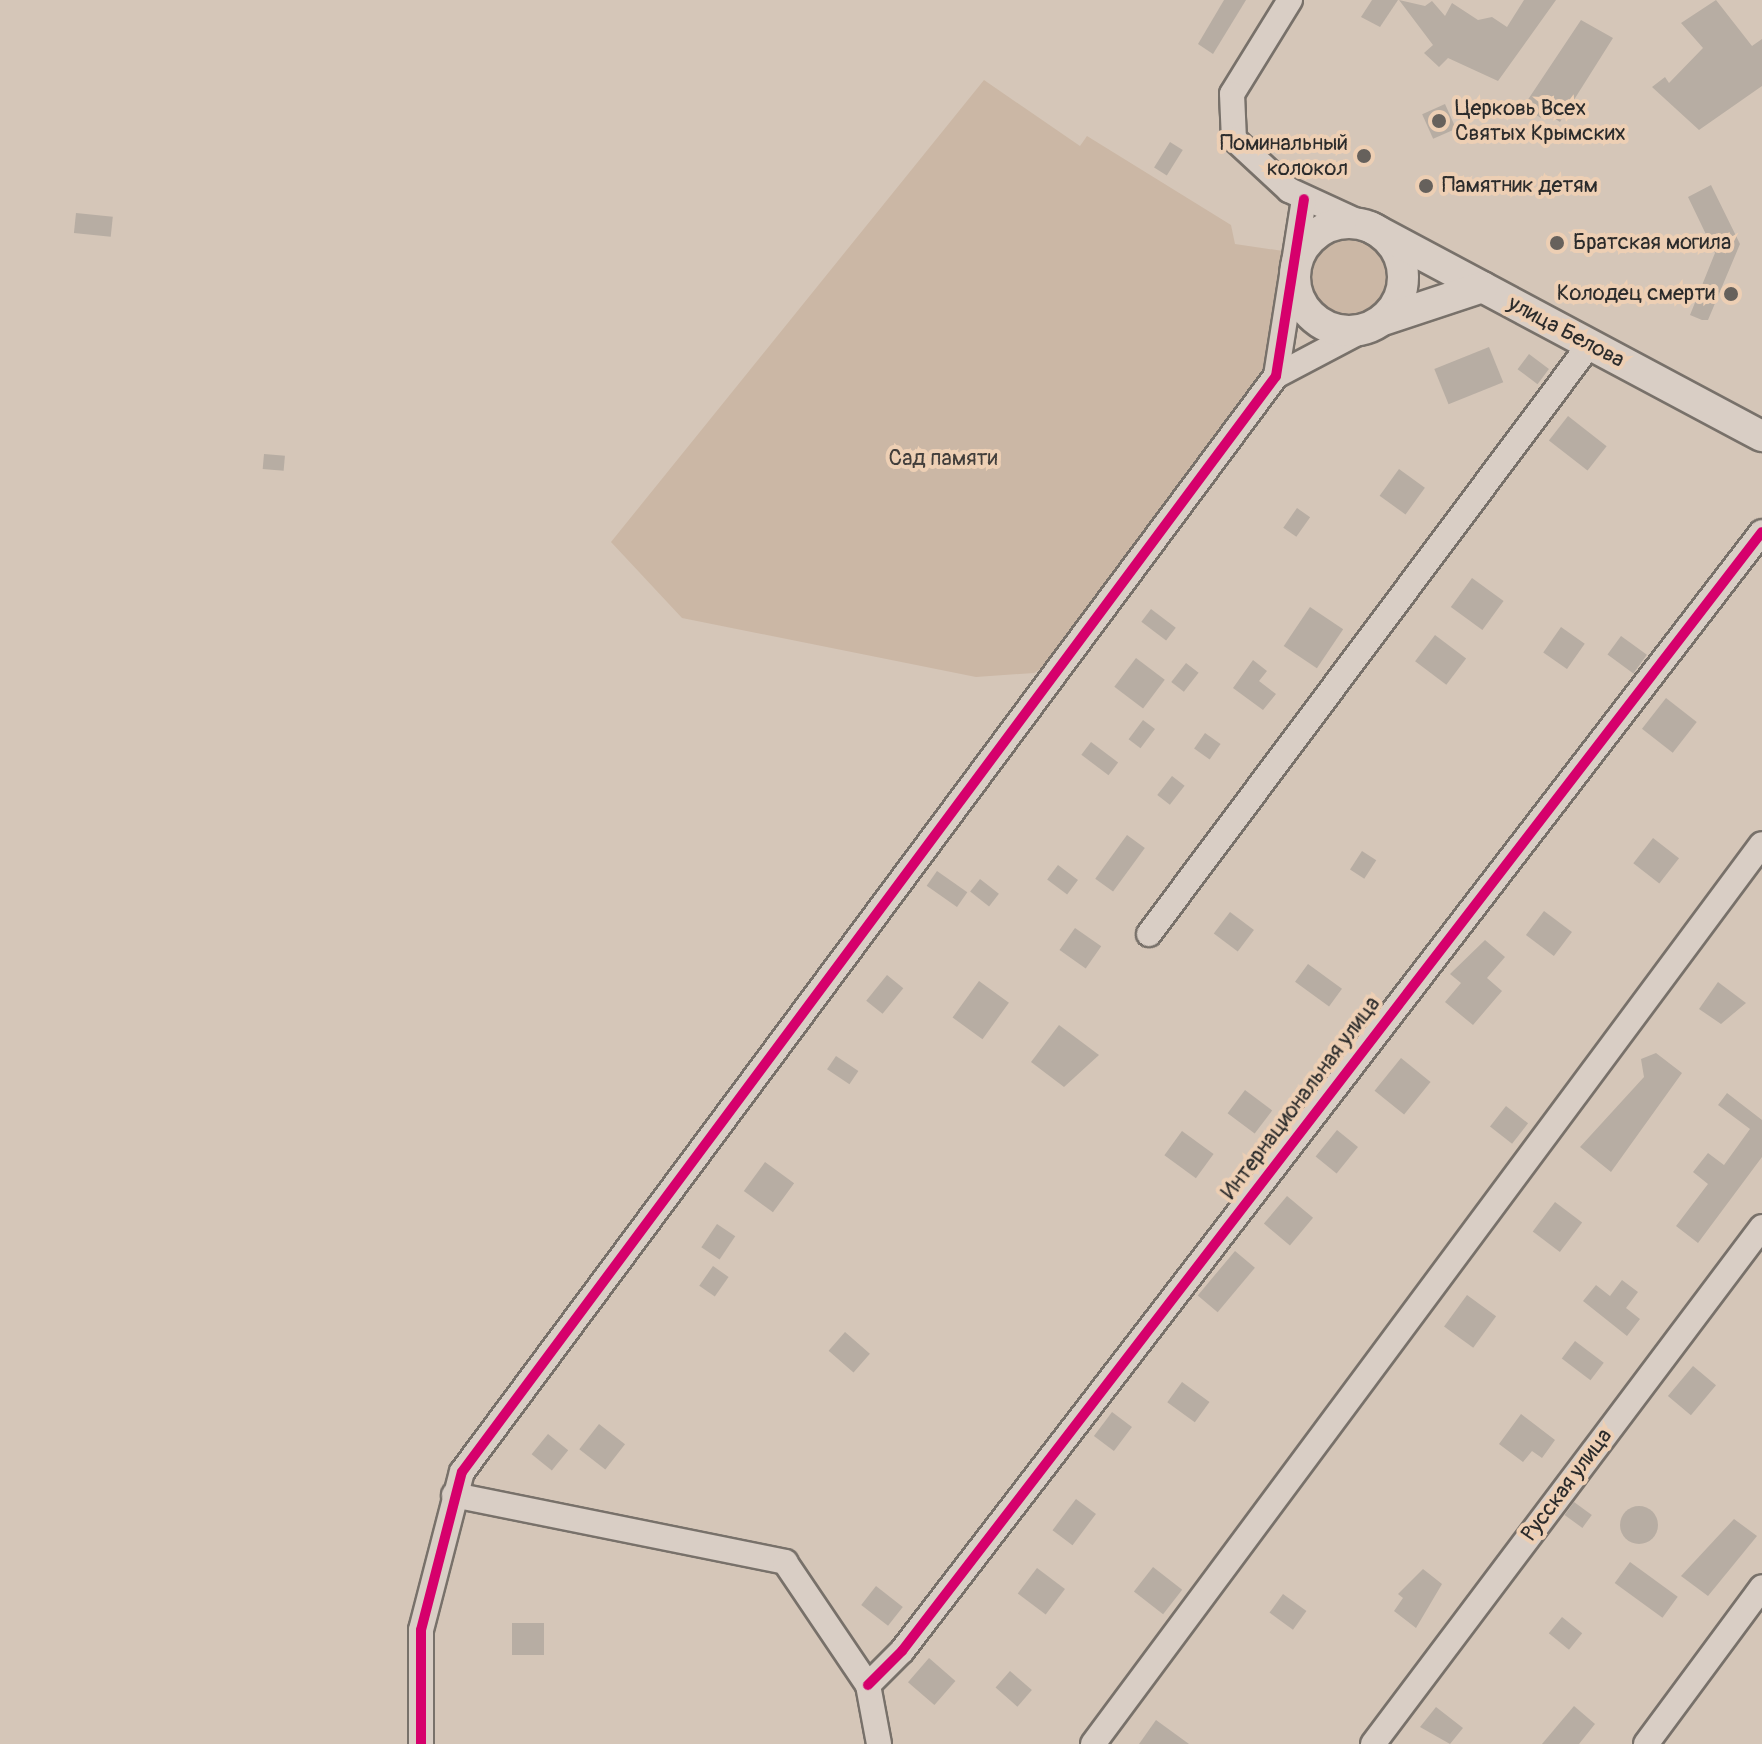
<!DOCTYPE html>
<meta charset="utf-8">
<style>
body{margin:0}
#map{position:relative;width:1762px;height:1744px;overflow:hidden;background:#d5c6b8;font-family:Pangolin,sans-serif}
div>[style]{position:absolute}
.green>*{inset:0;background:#cbb7a5}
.round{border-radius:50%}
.building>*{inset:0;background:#b7ada3;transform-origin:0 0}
.roads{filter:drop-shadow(2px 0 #78716a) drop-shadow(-2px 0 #78716a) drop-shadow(0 2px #78716a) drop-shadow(0 -2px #78716a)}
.minor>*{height:24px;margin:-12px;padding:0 12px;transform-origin:12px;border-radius:12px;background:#d9cec5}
.major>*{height:30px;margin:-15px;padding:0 15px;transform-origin:15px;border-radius:15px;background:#d9cec5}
.major>.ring{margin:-15px;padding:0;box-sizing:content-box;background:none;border:30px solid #d9cec5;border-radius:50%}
.cycleway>*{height:10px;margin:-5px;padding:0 5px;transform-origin:5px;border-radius:5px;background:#d6006c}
.dots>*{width:22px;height:22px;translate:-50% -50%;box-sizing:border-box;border:4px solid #edcfb4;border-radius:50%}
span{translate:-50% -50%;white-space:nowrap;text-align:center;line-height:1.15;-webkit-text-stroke:8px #edcfb4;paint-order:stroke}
.poi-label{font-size:22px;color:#2b2b2b}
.left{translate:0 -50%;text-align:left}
.right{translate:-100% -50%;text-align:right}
.street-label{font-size:22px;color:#2b2b2b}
.park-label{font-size:22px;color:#423e3b}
</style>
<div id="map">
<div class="green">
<i style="clip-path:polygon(984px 80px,1080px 146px,1087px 136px,1231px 225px,1235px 244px,1283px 251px,1279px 313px,1264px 374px,1050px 663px,1034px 673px,976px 677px,682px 618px,611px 542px)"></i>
<i class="round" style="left:1305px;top:235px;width:86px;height:86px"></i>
</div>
<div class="building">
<i style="clip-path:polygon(1224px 0,1246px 0,1213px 54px,1198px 44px)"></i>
<i style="clip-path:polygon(1372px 0,1398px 0,1380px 27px,1361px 17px)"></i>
<i style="clip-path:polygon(1399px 0,1425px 6px,1432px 1px,1445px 16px,1452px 3px,1478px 20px,1492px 17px,1507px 27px,1524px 0,1556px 0,1498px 81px,1448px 58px,1439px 67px,1424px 53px,1433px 45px)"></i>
<i style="clip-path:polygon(1716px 0,1752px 46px,1762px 39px,1762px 86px,1699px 130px,1652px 87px,1665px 77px,1669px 83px,1703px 48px,1681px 23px)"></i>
<i style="clip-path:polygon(1581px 20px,1613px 38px,1560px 122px,1545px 112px,1541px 118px,1523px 107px)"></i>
<i style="left:1445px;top:104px;width:27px;height:25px;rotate:66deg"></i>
<i style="left:1170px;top:142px;width:15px;height:30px;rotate:32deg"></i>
<i style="clip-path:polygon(1711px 185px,1740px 244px,1708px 320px,1702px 320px,1690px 315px,1715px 253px,1688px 197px)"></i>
<i style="left:76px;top:213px;width:37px;height:20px;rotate:6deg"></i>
<i style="left:1489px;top:347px;width:38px;height:59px;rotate:68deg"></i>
<i style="left:1529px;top:354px;width:25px;height:19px;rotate:37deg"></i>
<i style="left:1568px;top:416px;width:49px;height:31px;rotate:38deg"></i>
<i style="left:264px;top:454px;width:21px;height:15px;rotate:5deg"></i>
<i style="left:1399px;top:469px;width:32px;height:33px;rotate:36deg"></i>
<i style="left:1297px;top:508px;width:16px;height:24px;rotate:35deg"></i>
<i style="left:1472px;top:578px;width:39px;height:36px;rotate:36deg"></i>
<i style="left:1310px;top:607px;width:40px;height:47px;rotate:34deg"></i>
<i style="left:1151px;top:609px;width:31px;height:16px;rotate:37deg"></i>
<i style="left:1561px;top:627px;width:29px;height:31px;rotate:35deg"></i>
<i style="left:1435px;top:635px;width:39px;height:33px;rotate:37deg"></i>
<i style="left:1621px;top:636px;width:32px;height:23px;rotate:36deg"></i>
<i style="left:1136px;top:658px;width:36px;height:36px;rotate:37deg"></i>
<i style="clip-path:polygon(1253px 660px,1267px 671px,1259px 681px,1276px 694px,1263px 710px,1233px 688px)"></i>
<i style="left:1186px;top:663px;width:16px;height:24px;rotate:38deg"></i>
<i style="left:1666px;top:698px;width:39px;height:39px;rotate:38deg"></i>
<i style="left:1143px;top:720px;width:15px;height:24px;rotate:37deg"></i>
<i style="left:1205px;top:733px;width:19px;height:19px;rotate:35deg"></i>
<i style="left:1091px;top:742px;width:34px;height:16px;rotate:37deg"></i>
<i style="left:1172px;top:776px;width:16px;height:24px;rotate:38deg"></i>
<i style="left:1127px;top:835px;width:22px;height:54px;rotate:36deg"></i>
<i style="left:1653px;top:838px;width:33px;height:32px;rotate:38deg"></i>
<i style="left:1362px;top:851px;width:17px;height:22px;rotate:33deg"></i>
<i style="left:1058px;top:865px;width:25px;height:18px;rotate:37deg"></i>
<i style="left:937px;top:871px;width:37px;height:18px;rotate:35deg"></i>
<i style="left:980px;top:879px;width:24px;height:16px;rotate:38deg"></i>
<i style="left:1544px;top:911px;width:35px;height:30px;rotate:37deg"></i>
<i style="left:1230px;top:912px;width:30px;height:27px;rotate:37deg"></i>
<i style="left:1075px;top:928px;width:32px;height:27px;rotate:35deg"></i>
<i style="clip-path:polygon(1485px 940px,1505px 957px,1487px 978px,1502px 991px,1473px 1025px,1445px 1002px,1461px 983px,1450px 974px)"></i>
<i style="left:1308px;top:964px;width:42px;height:22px;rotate:36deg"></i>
<i style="left:887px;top:975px;width:21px;height:33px;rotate:39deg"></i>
<i style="left:979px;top:981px;width:37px;height:45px;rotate:36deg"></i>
<i style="clip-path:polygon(1718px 982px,1746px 1003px,1721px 1024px,1699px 1009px)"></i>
<i style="clip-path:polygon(1059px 1025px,1099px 1055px,1064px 1087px,1031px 1062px)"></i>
<i style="clip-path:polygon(1656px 1053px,1682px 1073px,1611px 1172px,1580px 1147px,1644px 1077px,1641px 1059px)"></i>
<i style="left:836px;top:1056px;width:27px;height:16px;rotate:34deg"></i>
<i style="left:1401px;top:1058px;width:38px;height:42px;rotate:39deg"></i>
<i style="left:1245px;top:1090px;width:34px;height:29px;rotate:37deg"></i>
<i style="clip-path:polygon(1727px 1093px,1762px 1120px,1762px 1157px,1698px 1243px,1676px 1226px,1708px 1184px,1693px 1172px,1708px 1153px,1724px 1165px,1750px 1129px,1718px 1105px)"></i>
<i style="left:1506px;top:1106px;width:28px;height:26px;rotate:38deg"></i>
<i style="left:1337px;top:1130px;width:27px;height:34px;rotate:39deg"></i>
<i style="left:1182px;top:1131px;width:39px;height:30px;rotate:36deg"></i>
<i style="left:765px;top:1162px;width:36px;height:36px;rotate:36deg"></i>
<i style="left:1287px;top:1196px;width:34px;height:36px;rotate:40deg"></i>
<i style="left:1555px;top:1202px;width:34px;height:37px;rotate:37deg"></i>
<i style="left:717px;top:1224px;width:22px;height:28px;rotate:34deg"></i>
<i style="left:1235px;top:1251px;width:26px;height:58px;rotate:40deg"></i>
<i style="left:713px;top:1266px;width:19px;height:24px;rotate:35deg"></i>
<i style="clip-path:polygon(1622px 1280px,1638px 1292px,1626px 1308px,1640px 1319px,1627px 1336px,1583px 1301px,1596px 1285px,1610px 1296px)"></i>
<i style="left:1467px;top:1295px;width:36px;height:39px;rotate:36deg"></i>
<i style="left:845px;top:1332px;width:33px;height:25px;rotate:41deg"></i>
<i style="left:1575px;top:1341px;width:36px;height:22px;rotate:37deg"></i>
<i style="left:1693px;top:1366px;width:30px;height:39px;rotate:40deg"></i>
<i style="left:1182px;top:1382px;width:34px;height:25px;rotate:36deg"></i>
<i style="left:1112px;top:1412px;width:25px;height:30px;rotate:37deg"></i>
<i style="clip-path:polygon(1521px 1414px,1555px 1440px,1542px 1458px,1532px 1451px,1523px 1462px,1499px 1444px)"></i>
<i style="left:599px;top:1424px;width:33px;height:32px;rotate:38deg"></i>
<i style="left:548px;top:1434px;width:26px;height:26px;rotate:39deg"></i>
<i style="left:1076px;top:1499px;width:25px;height:39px;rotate:37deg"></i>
<i style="left:1574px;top:1502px;width:22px;height:16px;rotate:36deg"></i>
<i class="round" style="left:1620px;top:1506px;width:38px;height:38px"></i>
<i style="clip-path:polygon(1734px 1519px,1757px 1536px,1708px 1596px,1681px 1576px)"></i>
<i style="left:1630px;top:1562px;width:59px;height:26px;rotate:36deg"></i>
<i style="left:1153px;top:1567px;width:37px;height:31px;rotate:38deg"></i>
<i style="left:1037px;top:1568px;width:35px;height:32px;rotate:37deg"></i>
<i style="clip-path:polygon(1423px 1569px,1442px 1584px,1416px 1628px,1394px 1611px,1403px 1598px,1398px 1594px)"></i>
<i style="left:876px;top:1586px;width:34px;height:24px;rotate:38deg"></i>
<i style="left:1283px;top:1594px;width:29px;height:23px;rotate:36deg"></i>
<i style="left:1562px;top:1617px;width:26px;height:21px;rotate:39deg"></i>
<i style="left:512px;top:1623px;width:32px;height:32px"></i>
<i style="left:929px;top:1658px;width:35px;height:32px;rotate:41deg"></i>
<i style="left:1010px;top:1671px;width:29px;height:22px;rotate:41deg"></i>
<i style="clip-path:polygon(1574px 1706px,1595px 1724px,1579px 1744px,1542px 1744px)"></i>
<i style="clip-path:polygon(1436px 1707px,1463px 1728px,1450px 1744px,1420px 1727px)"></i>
<i style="clip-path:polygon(1156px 1720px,1189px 1744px,1139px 1744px)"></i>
</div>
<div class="roads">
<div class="minor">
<i style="left:1290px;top:0;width:110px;rotate:121.7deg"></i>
<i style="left:1232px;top:94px;width:45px;rotate:87.5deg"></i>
<i style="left:1234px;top:139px;width:75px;rotate:42.8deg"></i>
<i style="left:1289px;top:190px;width:89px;rotate:24.6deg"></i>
<i style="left:1276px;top:376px;width:103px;rotate:-27.8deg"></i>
<i style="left:1149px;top:934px;width:737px;rotate:-53.22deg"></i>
<i style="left:454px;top:1495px;width:338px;rotate:11.4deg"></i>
<i style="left:785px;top:1562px;width:148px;rotate:56deg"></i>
<i style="left:868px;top:1685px;width:60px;rotate:79.4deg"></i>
<i style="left:868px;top:1685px;width:48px;rotate:-45deg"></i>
<i style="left:902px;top:1651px;width:1411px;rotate:-52.46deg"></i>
<i style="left:421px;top:1744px;width:114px;rotate:-90deg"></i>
<i style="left:421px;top:1630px;width:163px;rotate:-75.5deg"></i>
<i style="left:462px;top:1472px;width:1365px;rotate:-53.4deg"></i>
<i style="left:1276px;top:376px;width:179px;rotate:-81deg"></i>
<i style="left:1093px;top:1744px;width:1121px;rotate:-53.38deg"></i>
<i style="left:1373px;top:1744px;width:647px;rotate:-53.04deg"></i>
<i style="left:1646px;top:1744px;width:195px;rotate:-53.5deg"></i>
</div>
<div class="major">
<i class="ring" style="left:1295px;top:223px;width:78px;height:78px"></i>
<i style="left:1370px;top:227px;width:444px;rotate:28.1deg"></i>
<i style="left:1383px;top:320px;width:105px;rotate:-18.3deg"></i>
</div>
</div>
<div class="cycleway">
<i style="left:868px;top:1685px;width:48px;rotate:-45deg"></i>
<i style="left:902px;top:1651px;width:1411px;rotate:-52.46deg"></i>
<i style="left:421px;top:1744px;width:114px;rotate:-90deg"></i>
<i style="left:421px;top:1630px;width:163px;rotate:-75.5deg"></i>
<i style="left:462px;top:1472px;width:1365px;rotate:-53.4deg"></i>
<i style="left:1276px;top:376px;width:179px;rotate:-81deg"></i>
</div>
<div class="dots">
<i style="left:1439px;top:121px;background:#66615c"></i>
<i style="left:1364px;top:156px;background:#66615c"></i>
<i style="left:1426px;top:186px;background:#66615c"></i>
<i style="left:1557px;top:243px;background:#66615c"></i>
<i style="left:1731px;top:294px;background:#66615c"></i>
</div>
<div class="poi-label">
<span class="left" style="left:1455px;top:121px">Церковь Всех<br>Святых Крымских</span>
<span class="right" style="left:1348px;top:156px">Поминальный<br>колокол</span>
<span class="left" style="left:1442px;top:186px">Памятник детям</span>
<span class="left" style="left:1573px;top:243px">Братская могила</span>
<span class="right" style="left:1715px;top:294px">Колодец смерти</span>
</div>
<div class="street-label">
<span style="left:1566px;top:332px;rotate:28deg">улица Белова</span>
<span style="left:1301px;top:1098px;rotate:-53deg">Интернациональная улица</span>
<span style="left:1567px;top:1485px;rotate:-53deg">Русская улица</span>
</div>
<div class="park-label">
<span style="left:943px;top:459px">Сад памяти</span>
</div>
</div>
